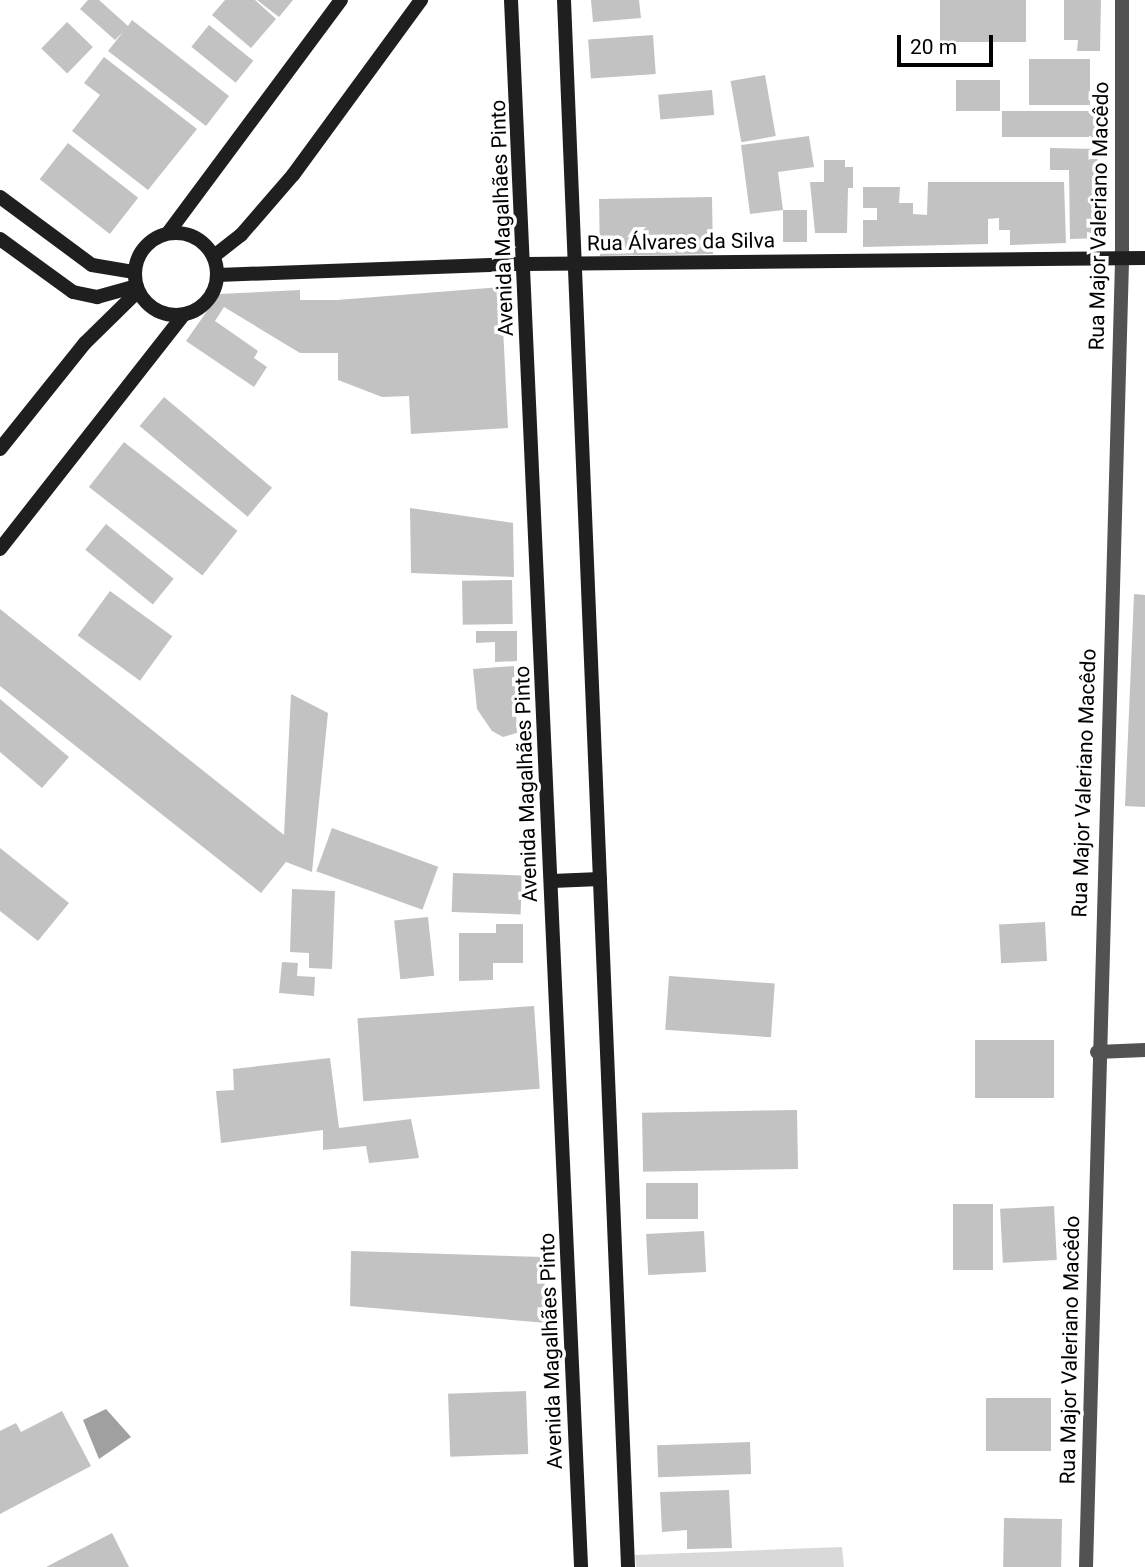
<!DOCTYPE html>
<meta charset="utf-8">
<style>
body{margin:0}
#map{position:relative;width:1145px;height:1567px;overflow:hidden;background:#fff;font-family:Roboto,sans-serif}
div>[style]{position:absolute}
.green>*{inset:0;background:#d9d9d9}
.water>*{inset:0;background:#a0a0a0}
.building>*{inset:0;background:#c2c2c2;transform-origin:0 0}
.street>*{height:14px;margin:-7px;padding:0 7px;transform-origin:7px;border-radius:7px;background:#525252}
.secondary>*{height:14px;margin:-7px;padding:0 7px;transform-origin:7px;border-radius:7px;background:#1f1f1f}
.secondary>.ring{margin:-7px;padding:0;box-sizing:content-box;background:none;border:14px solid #1f1f1f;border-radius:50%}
span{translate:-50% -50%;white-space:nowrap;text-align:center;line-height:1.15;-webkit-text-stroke:7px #fff;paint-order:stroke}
.street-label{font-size:21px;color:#000}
.scale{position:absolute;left:897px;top:35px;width:96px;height:32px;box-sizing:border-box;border:4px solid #000;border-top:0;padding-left:9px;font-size:21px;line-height:24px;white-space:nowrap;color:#000;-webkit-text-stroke:5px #fff;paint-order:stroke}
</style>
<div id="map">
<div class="green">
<i style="clip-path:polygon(842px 1547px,844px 1567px,636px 1567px,635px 1555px)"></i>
</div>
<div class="water">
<i style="clip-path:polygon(106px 1409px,131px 1437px,99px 1459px,83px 1420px)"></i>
</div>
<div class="building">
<i style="clip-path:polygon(88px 0,99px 0,128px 26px,132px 20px,229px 96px,206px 126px,108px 51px,123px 32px,115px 40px,80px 9px)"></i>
<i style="clip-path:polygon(225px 0,255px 0,276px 19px,251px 48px,212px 15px)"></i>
<i style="clip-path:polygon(257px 0,293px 0,279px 17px)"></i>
<i style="clip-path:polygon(591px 0,639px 0,641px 18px,593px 22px)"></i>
<i style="left:940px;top:0;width:86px;height:42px"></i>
<i style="clip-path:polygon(1064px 0,1101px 0,1100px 51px,1077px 51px,1078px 40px,1064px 40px)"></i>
<i style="left:67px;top:22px;width:36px;height:37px;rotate:44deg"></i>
<i style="left:209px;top:25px;width:57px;height:28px;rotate:39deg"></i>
<i style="left:653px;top:35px;width:39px;height:65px;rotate:86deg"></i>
<i style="clip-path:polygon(104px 57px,197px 129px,148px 190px,72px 131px,100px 95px,84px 83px)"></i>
<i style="left:1029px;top:59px;width:61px;height:46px"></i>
<i style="left:765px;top:75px;width:62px;height:35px;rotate:80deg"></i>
<i style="left:956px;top:80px;width:44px;height:31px"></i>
<i style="left:712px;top:90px;width:25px;height:54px;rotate:85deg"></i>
<i style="left:1099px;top:111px;width:26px;height:97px;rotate:90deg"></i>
<i style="clip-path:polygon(809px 136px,814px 167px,778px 172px,783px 210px,750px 214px,741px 145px)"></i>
<i style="left:68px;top:143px;width:89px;height:46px;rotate:38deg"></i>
<i style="clip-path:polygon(1050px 148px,1097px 149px,1102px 238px,1070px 239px,1069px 170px,1050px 170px)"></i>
<i style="clip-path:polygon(824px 160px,845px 160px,845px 167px,853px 167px,853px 188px,848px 188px,847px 233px,815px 233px,810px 182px,824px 182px)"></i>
<i style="clip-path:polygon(928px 182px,1064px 182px,1066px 243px,1010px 245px,1010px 230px,999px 230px,999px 218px,988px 219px,988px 244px,863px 247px,863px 220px,877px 220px,877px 208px,863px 208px,863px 187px,900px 187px,899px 203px,913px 203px,913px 214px,927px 215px)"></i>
<i style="left:712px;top:197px;width:57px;height:113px;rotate:89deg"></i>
<i style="left:783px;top:210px;width:24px;height:32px"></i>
<i style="clip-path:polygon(501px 287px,508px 428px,411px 434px,409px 396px,382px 397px,338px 380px,338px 353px,300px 353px,224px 307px,215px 321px,258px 351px,254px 358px,267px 367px,254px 387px,186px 341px,219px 294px,300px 290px,300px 300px,337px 300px)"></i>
<i style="left:164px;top:397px;width:141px;height:38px;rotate:40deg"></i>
<i style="left:124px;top:442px;width:144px;height:57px;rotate:38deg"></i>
<i style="clip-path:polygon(410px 508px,513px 523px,514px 577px,411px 573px)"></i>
<i style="left:106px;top:524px;width:87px;height:33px;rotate:39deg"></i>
<i style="left:512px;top:580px;width:44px;height:50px;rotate:89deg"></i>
<i style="left:110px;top:591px;width:77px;height:55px;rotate:36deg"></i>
<i style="clip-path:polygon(1134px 594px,1145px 595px,1145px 807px,1125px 806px)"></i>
<i style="clip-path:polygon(0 609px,284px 835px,291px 694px,328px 713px,312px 872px,286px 862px,261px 893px,0 686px)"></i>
<i style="clip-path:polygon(476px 631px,517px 631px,517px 661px,495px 662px,495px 642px,476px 643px)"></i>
<i style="clip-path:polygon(514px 666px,517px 733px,503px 737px,492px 731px,477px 709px,473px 669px)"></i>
<i style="clip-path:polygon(0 699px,69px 757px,42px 788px,0 752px)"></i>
<i style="left:332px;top:828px;width:113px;height:46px;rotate:20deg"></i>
<i style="clip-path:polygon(0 848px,69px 903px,38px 941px,0 911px)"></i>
<i style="left:453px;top:873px;width:69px;height:39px;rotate:2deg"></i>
<i style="clip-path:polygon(292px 889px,335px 891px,332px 969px,309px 968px,309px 953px,290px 952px)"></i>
<i style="left:428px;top:917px;width:59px;height:34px;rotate:84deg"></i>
<i style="left:1045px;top:922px;width:39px;height:46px;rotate:87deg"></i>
<i style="clip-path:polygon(496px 924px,523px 924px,523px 963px,493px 963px,493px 980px,459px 981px,459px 933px,496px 933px)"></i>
<i style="clip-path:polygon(282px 962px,298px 963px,297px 976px,315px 977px,314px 996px,279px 993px)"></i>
<i style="left:669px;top:976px;width:106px;height:54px;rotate:4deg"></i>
<i style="left:534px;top:1006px;width:83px;height:177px;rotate:86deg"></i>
<i style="left:975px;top:1040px;width:79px;height:58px"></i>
<i style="clip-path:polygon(330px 1058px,339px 1128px,411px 1119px,419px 1158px,369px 1163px,366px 1146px,323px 1150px,323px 1130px,221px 1143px,216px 1091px,234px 1090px,233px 1069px)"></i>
<i style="left:797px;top:1110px;width:59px;height:155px;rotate:89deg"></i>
<i style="left:646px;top:1183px;width:52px;height:36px"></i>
<i style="left:953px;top:1204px;width:40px;height:66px"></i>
<i style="left:1054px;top:1206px;width:54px;height:54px;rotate:87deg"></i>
<i style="left:704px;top:1231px;width:41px;height:58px;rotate:87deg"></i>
<i style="clip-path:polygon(351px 1251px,543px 1257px,547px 1323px,350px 1306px)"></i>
<i style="left:526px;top:1391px;width:63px;height:78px;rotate:88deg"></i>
<i style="left:986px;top:1398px;width:65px;height:53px"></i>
<i style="clip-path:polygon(62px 1411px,91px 1466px,0 1514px,0 1431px,16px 1423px,21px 1432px)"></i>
<i style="left:750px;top:1442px;width:32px;height:93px;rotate:88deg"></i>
<i style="clip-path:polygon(729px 1490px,732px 1548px,687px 1549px,687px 1530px,662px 1532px,660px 1492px)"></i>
<i style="left:1004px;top:1518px;width:58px;height:49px;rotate:1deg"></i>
<i style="clip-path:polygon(112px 1533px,129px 1567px,46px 1567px)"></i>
</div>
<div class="street">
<i style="left:1097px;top:1052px;width:48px;rotate:-2.4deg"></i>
<i style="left:1086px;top:1567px;width:1309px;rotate:-88.42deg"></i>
<i style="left:1122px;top:258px;width:258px;rotate:-90deg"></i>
</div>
<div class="secondary">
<i style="left:511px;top:0;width:1569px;rotate:87.44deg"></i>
<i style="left:564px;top:0;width:1568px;rotate:87.66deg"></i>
<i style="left:0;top:197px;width:114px;rotate:36.5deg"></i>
<i style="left:92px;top:265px;width:43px;rotate:9.5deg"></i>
<i style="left:168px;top:233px;width:290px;rotate:-53.4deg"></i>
<i class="ring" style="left:135px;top:233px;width:68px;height:68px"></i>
<i style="left:0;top:239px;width:90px;rotate:36deg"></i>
<i style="left:73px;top:292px;width:25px;rotate:12deg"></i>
<i style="left:97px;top:297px;width:41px;rotate:-15.4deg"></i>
<i style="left:214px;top:256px;width:34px;rotate:-38deg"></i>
<i style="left:241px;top:235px;width:79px;rotate:-49.1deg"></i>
<i style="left:293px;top:175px;width:217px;rotate:-53.8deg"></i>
<i style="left:218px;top:275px;width:307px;rotate:-2.1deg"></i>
<i style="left:525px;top:264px;width:620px;rotate:-0.55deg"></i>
<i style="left:0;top:449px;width:136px;rotate:-51.3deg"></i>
<i style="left:85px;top:343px;width:74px;rotate:-44.5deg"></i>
<i style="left:0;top:549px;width:298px;rotate:-51.9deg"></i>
<i style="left:552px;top:881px;width:48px;rotate:-2.4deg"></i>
</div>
<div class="street-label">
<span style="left:1099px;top:216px;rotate:-89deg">Rua Major Valeriano Macêdo</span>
<span style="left:502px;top:218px;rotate:-92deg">Avenida Magalhães Pinto</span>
<span style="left:681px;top:242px;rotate:-1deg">Rua Álvares da Silva</span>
<span style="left:1084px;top:783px;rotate:-88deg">Rua Major Valeriano Macêdo</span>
<span style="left:526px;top:784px;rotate:-92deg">Avenida Magalhães Pinto</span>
<span style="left:1070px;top:1350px;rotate:-89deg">Rua Major Valeriano Macêdo</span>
<span style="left:551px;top:1351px;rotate:-92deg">Avenida Magalhães Pinto</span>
</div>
<div class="scale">20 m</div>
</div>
